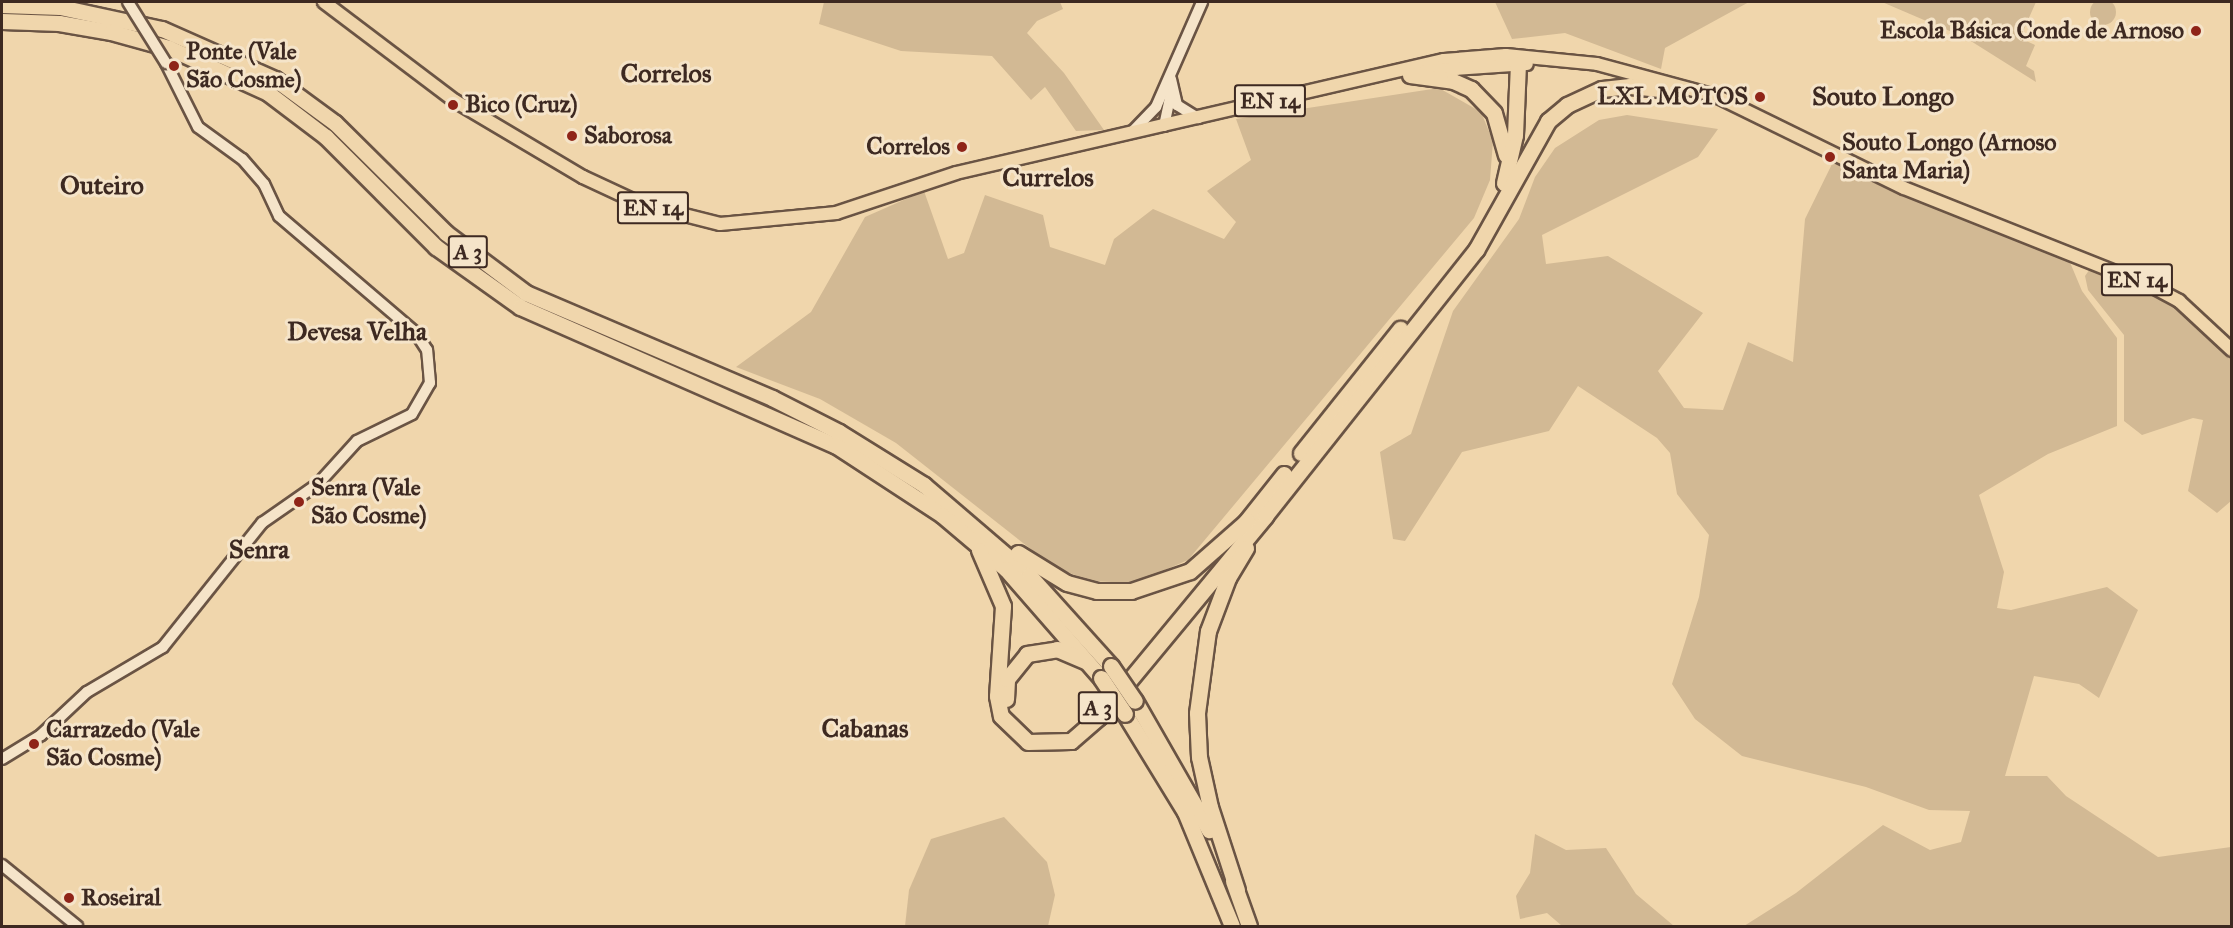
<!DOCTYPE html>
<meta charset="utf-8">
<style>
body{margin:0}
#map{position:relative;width:2233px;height:928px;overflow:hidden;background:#f0d6ac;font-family:"IM FELL Great Primer",serif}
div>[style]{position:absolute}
.green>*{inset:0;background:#d2b994}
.round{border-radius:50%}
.roads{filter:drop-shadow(2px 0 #6a5444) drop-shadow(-2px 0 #6a5444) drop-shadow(0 2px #6a5444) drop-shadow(0 -2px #6a5444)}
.tertiary>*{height:10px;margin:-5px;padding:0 5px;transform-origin:5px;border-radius:5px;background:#f5e4c9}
.primary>*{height:12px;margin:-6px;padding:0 6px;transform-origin:6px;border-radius:6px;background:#f0d6ac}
.motorway>*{height:15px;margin:-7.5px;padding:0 7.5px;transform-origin:7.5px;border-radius:7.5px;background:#f0d6ac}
.bridges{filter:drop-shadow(2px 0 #6a5444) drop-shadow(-2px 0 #6a5444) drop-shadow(0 2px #6a5444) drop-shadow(0 -2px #6a5444)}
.tertiary-bridge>*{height:10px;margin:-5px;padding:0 5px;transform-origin:5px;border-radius:5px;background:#f5e4c9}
.motorway-bridge>*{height:15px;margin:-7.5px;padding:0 7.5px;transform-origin:7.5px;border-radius:7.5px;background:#f0d6ac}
.dots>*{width:16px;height:16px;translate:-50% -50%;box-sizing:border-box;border:3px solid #f5e4c9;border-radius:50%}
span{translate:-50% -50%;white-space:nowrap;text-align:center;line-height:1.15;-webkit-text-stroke:6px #f5e4c9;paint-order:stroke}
.shield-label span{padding:2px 4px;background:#f5e4c9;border:2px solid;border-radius:4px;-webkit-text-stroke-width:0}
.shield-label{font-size:22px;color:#3d2921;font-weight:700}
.poi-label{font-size:24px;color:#3d2921;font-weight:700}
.right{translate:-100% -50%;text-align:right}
.left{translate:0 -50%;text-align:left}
.neighbourhood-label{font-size:26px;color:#3d2921;font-weight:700}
.frame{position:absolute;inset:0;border:3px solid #3d2921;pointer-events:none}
</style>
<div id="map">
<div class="green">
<i class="round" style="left:2090px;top:-1px;width:26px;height:26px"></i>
<i style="clip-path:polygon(824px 2px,1060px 2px,1063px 9px,1037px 21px,1027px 33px,1064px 73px,1104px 130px,1076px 131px,1045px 87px,1031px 100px,992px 56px,901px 51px,819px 24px)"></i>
<i style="clip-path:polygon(1495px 2px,1749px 2px,1665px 48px,1661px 69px,1565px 33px,1512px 39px)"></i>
<i style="clip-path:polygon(1882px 2px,2036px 2px,2020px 38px,2035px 45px,2026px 66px,2034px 71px,2036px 82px,1966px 38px)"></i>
<i style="clip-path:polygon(1439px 88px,1481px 112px,1493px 141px,1490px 180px,1474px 218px,1188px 560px,1135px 583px,1089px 581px,1051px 565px,896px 443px,820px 399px,736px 367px,811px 312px,865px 217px,924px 191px,948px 259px,964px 253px,985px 195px,1043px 215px,1050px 247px,1105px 265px,1114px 239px,1153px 209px,1224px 239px,1236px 222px,1207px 191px,1251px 160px,1236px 119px)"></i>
<i style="clip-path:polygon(1627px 115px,1718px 129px,1698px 157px,1542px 235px,1546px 264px,1608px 256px,1703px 313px,1658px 371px,1684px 408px,1723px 410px,1748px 342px,1793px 362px,1805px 219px,1833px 162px,1902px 195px,2069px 260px,2082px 291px,2117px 338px,2117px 426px,2048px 454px,1979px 495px,2004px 572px,1997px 608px,2011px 610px,2107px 587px,2138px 610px,2099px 698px,2079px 684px,2034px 676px,2005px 776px,2047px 776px,2066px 796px,2158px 857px,2231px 847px,2231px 926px,1744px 926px,1796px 893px,1883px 825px,1930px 850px,1961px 842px,1970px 811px,1929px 810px,1866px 787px,1742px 756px,1695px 719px,1672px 684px,1699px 597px,1709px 535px,1677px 494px,1670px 453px,1657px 438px,1578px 386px,1549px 431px,1462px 452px,1405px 541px,1393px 539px,1380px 452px,1411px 434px,1453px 311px,1519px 219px,1535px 177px,1555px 148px,1599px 120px)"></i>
<i style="clip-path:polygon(2092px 266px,2173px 300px,2231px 354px,2231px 501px,2217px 513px,2188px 491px,2203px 420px,2193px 418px,2142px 435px,2124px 421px,2124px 335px,2088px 290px,2085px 276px)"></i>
<i style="clip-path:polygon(1004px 817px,1047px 862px,1055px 895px,1048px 926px,905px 926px,909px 890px,931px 839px)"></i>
<i style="clip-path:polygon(1535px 834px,1566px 850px,1606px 848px,1636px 894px,1674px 926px,1562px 926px,1547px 913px,1520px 919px,1516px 896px,1530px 873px)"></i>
</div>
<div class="roads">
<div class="tertiary">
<i style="left:1171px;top:79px;width:27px;rotate:77deg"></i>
<i style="left:1177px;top:105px;width:25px;rotate:32deg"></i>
<i style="left:1164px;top:126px;width:33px;rotate:-78deg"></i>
<i style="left:1132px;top:132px;width:35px;rotate:-46deg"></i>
<i style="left:1156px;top:107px;width:115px;rotate:-66.3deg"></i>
<i style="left:2px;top:759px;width:46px;rotate:-31.6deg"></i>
<i style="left:41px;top:735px;width:63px;rotate:-43.1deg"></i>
<i style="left:87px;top:692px;width:88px;rotate:-30.6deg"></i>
<i style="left:163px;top:647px;width:159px;rotate:-51.4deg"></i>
<i style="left:262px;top:523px;width:68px;rotate:-34.9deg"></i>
<i style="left:318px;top:484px;width:58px;rotate:-47.8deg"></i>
<i style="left:357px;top:441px;width:61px;rotate:-26.1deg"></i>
<i style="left:412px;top:414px;width:36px;rotate:-60deg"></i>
<i style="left:430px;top:383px;width:33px;rotate:-95deg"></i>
<i style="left:427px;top:350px;width:20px;rotate:-123deg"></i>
<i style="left:416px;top:333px;width:180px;rotate:-139.5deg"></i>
<i style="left:279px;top:216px;width:35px;rotate:-115deg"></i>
<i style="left:264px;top:184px;width:33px;rotate:-131deg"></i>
<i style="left:242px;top:159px;width:54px;rotate:-144deg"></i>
<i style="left:198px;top:127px;width:72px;rotate:-116.6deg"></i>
<i style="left:2px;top:865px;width:97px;rotate:39.1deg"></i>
</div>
<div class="primary">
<i style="left:324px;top:2px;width:164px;rotate:37.1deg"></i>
<i style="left:455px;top:101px;width:149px;rotate:30.7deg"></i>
<i style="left:583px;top:177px;width:64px;rotate:25deg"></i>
<i style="left:641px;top:204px;width:81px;rotate:14.2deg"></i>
<i style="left:720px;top:224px;width:117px;rotate:-5.4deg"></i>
<i style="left:836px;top:213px;width:126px;rotate:-18.4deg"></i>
<i style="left:956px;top:173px;width:501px;rotate:-13.04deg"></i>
<i style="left:1444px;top:60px;width:62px;rotate:-4.6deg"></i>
<i style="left:1506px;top:55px;width:91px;rotate:5.6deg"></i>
<i style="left:1597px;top:64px;width:123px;rotate:15.1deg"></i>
<i style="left:1716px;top:96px;width:209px;rotate:26.1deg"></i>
<i style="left:1904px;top:188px;width:268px;rotate:21.7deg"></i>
<i style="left:2153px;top:287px;width:30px;rotate:28deg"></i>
<i style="left:2179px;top:301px;width:72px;rotate:42.8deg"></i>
<i style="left:1425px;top:71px;width:102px;rotate:-3.9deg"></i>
</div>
<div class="motorway">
<i style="left:2px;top:5px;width:58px;rotate:2deg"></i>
<i style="left:60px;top:7px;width:104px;rotate:12.2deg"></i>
<i style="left:162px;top:29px;width:124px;rotate:23.9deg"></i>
<i style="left:275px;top:79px;width:74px;rotate:36.3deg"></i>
<i style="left:335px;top:123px;width:156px;rotate:44.7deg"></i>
<i style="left:446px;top:233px;width:100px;rotate:36.9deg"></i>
<i style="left:526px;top:293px;width:267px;rotate:23.1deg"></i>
<i style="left:772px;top:398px;width:75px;rotate:26.9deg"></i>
<i style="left:839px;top:432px;width:100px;rotate:31.9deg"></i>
<i style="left:924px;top:485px;width:138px;rotate:40.6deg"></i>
<i style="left:1029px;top:575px;width:122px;rotate:48deg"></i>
<i style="left:2px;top:21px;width:57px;rotate:2deg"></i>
<i style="left:59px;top:23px;width:53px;rotate:9.8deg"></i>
<i style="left:111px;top:32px;width:60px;rotate:15.4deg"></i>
<i style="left:169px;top:48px;width:109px;rotate:24.4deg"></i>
<i style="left:268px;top:93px;width:73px;rotate:37.2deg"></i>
<i style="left:326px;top:137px;width:156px;rotate:45deg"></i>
<i style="left:436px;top:247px;width:103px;rotate:35.5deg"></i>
<i style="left:520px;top:307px;width:344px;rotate:23.7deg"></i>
<i style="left:835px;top:445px;width:128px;rotate:33.2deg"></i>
<i style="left:942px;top:515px;width:84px;rotate:40.2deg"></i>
<i style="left:1006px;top:569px;width:145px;rotate:48.9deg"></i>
<i style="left:1410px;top:75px;width:43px;rotate:7.9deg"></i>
<i style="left:1453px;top:81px;width:20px;rotate:24deg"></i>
<i style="left:1471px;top:89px;width:33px;rotate:46deg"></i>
<i style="left:1494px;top:113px;width:44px;rotate:74.1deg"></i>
<i style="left:1504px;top:183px;width:49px;rotate:-77.1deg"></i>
<i style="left:1515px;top:135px;width:71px;rotate:-87.6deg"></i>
<i style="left:1301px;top:453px;width:159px;rotate:-51.4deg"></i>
<i style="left:1241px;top:528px;width:69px;rotate:-51.5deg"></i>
<i style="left:979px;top:550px;width:61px;rotate:66.8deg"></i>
<i style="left:1003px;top:606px;width:90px;rotate:93.8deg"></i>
<i style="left:997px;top:696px;width:20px;rotate:79deg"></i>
<i style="left:1001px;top:716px;width:37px;rotate:44deg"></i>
<i style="left:1028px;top:742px;width:43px;rotate:-1.3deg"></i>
<i style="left:1071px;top:741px;width:37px;rotate:-41deg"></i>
<i style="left:1099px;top:717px;width:261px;rotate:-50.4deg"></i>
<i style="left:1265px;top:516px;width:340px;rotate:-51.6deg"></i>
<i style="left:1476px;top:250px;width:148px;rotate:-60.8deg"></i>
<i style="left:1548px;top:121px;width:25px;rotate:-40deg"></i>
<i style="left:1567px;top:105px;width:38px;rotate:-25deg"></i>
<i style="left:1602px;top:89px;width:28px;rotate:-6deg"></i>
<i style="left:1630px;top:86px;width:50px;rotate:5.7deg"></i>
<i style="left:1018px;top:553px;width:57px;rotate:31.5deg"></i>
<i style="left:1067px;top:583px;width:31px;rotate:15deg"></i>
<i style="left:1097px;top:591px;width:34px"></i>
<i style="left:1131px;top:591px;width:62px;rotate:-18.7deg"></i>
<i style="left:1190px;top:571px;width:76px;rotate:-41.3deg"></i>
<i style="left:1006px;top:699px;width:20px;rotate:-87deg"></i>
<i style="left:1007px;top:679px;width:32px;rotate:-51deg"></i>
<i style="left:1027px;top:654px;width:30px;rotate:-9deg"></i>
<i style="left:1057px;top:649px;width:30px;rotate:23deg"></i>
<i style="left:1135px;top:701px;width:149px;rotate:60.2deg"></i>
<i style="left:1125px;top:714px;width:115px;rotate:58.5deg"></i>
<i style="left:1185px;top:812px;width:123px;rotate:67.6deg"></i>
<i style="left:1233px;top:881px;width:48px;rotate:70.4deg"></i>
<i style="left:1237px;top:890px;width:87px;rotate:-108deg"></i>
<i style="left:1210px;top:807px;width:51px;rotate:-102.4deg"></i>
<i style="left:1199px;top:757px;width:44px;rotate:-92.6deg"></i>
<i style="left:1197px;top:713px;width:83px;rotate:-82.4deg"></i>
<i style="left:1208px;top:631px;width:57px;rotate:-69.3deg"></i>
<i style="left:1228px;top:578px;width:35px;rotate:-59deg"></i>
</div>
</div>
<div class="bridges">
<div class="tertiary-bridge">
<i style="left:128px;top:2px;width:72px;rotate:58.1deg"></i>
</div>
<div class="motorway-bridge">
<i style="left:1111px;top:666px;width:42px;rotate:55.6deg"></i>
<i style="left:1101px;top:678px;width:43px;rotate:56.3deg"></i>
</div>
</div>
<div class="dots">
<i style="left:2196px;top:31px;background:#8f2418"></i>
<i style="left:174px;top:66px;background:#8f2418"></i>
<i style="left:1760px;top:97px;background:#8f2418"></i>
<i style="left:453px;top:105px;background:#8f2418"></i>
<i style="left:572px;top:136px;background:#8f2418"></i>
<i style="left:962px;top:147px;background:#8f2418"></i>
<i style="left:1830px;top:157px;background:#8f2418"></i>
<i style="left:299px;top:502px;background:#8f2418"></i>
<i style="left:34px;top:744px;background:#8f2418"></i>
<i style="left:69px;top:898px;background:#8f2418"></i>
</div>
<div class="shield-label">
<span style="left:1270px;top:101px">EN 14</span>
<span style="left:653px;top:208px">EN 14</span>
<span style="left:468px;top:252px">A 3</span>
<span style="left:2137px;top:280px">EN 14</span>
<span style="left:1098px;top:708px">A 3</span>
</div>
<div class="poi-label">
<span class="right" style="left:2184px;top:31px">Escola Básica Conde de Arnoso</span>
<span class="left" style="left:186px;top:66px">Ponte (Vale<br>São Cosme)</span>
<span class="right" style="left:1748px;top:97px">LXL MOTOS</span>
<span class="left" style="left:465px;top:105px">Bico (Cruz)</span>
<span class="left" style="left:584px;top:136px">Saborosa</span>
<span class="left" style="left:1842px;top:157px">Souto Longo (Arnoso<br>Santa Maria)</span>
<span class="right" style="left:950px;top:147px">Correlos</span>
<span class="left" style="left:311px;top:502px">Senra (Vale<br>São Cosme)</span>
<span class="left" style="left:46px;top:744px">Carrazedo (Vale<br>São Cosme)</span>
<span class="left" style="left:81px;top:898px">Roseiral</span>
</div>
<div class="neighbourhood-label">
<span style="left:666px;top:74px">Correlos</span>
<span style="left:1883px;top:97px">Souto Longo</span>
<span style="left:1048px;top:178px">Currelos</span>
<span style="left:102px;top:186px">Outeiro</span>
<span style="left:357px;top:332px">Devesa Velha</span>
<span style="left:259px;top:550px">Senra</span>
<span style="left:865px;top:729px">Cabanas</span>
</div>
<div class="frame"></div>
</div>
